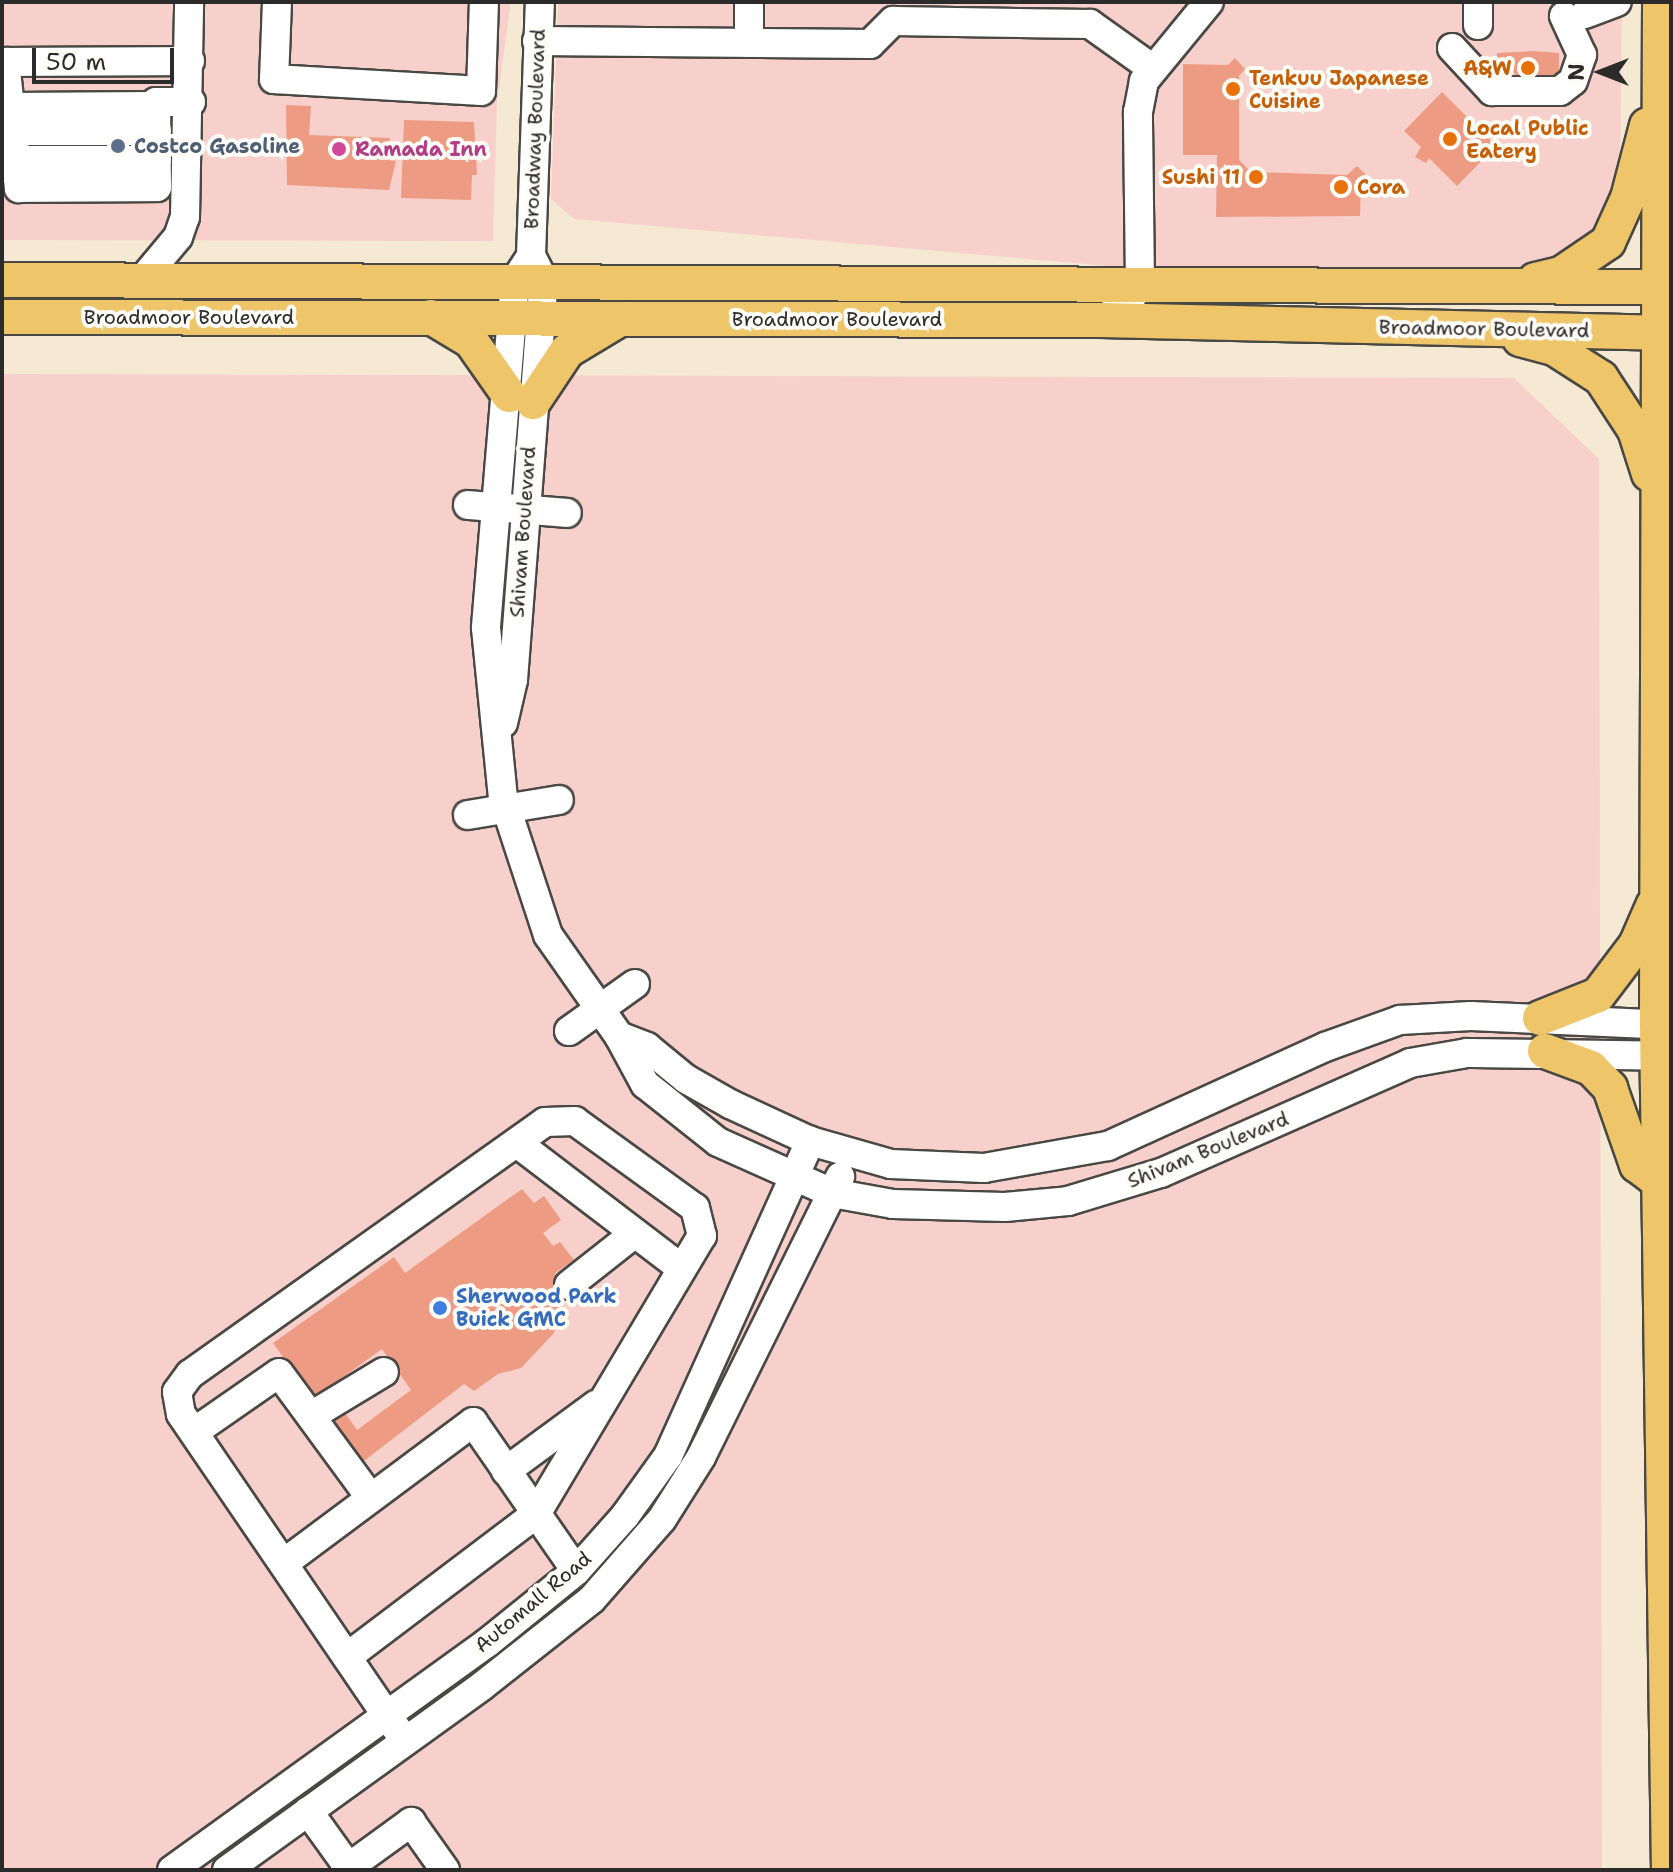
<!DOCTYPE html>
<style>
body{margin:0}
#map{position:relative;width:1673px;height:1872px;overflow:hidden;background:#f5e9d3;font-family:"Shantell Sans",sans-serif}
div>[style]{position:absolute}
.built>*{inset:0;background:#f7d0cb}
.building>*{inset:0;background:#ee9b83}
.roads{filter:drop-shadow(2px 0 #494844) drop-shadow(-2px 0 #494844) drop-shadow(0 2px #494844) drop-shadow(0 -2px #494844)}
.minor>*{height:28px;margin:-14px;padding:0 14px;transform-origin:14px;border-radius:14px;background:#fff}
.major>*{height:34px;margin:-17px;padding:0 17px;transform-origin:17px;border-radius:17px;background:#eec569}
.dots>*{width:22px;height:22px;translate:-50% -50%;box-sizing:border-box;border:4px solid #fdfcf7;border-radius:50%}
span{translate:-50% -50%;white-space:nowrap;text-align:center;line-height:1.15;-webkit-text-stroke:8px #fdfcf7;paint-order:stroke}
.food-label{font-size:20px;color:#c56008;font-weight:700}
.right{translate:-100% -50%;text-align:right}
.left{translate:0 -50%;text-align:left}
.street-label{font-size:20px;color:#2b2b2b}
.service-label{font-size:20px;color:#4e5e75;font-weight:700}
.hotel-label{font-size:20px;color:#b23c85;font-weight:700}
.shop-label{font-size:20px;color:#366cbe;font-weight:700}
.frame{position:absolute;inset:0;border:4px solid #2b2b2b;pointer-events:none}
.north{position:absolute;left:1561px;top:32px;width:80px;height:80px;-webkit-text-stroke:6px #fdfcf7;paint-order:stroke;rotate:270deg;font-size:22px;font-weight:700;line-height:32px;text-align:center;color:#2b2b2b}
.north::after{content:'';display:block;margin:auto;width:28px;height:36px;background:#2b2b2b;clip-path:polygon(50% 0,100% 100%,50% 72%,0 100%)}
.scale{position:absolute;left:32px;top:48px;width:142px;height:36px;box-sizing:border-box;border:4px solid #2b2b2b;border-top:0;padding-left:10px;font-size:24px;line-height:28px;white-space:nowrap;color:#2b2b2b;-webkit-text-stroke:6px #fdfcf7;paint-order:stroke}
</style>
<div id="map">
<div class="built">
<i style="clip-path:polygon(2px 2px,511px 2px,497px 102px,493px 241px,2px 240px)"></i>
<i style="clip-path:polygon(558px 2px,1622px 2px,1620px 176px,1596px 242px,1533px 271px,1142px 269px,574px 219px,551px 199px)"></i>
<i style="clip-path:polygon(2px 374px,1514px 378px,1599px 459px,1602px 1870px,2px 1870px)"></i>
</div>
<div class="building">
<i style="clip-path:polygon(1534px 51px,1559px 53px,1559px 83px,1497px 83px,1497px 53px)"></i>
<i style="clip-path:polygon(1235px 58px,1245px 69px,1239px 76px,1239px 160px,1251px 172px,1347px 175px,1357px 166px,1368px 177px,1361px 184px,1360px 216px,1216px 217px,1217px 155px,1183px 155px,1183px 64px,1228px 65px)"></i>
<i style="clip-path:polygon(1442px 92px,1496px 146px,1457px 186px,1429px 158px,1426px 163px,1415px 157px,1421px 147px,1404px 131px)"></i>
<i style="clip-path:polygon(286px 105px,311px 106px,309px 135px,390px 138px,389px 160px,396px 161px,389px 190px,287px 185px)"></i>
<i style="clip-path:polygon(404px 120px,474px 122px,477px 175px,472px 175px,471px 200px,401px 198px)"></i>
<i style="clip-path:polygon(522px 1189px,534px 1203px,544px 1196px,561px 1220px,543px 1233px,553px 1246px,560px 1242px,574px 1260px,555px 1273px,563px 1283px,554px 1333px,521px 1368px,498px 1374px,474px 1391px,464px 1384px,360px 1464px,330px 1423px,345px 1413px,357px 1430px,411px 1390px,382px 1349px,313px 1399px,273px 1343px,394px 1257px,405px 1273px)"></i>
</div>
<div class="roads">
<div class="minor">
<i style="left:277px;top:2px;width:77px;rotate:92.2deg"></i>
<i style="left:274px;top:79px;width:207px;rotate:3.3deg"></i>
<i style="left:481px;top:91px;width:89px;rotate:-88.1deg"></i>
<i style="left:1478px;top:2px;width:23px;rotate:90deg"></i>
<i style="left:1585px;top:14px;width:34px;rotate:-21deg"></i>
<i style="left:537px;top:41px;width:333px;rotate:0.5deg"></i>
<i style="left:870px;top:44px;width:33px;rotate:-45deg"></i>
<i style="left:893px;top:21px;width:197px;rotate:0.9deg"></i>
<i style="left:1090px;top:24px;width:77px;rotate:35.5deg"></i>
<i style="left:749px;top:43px;width:41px;rotate:-90deg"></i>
<i style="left:1452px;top:48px;width:59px;rotate:47.1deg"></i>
<i style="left:1492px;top:91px;width:68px"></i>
<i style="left:1560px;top:91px;width:16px;rotate:-38deg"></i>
<i style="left:1573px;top:81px;width:28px;rotate:-71deg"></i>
<i style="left:1582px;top:55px;width:43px;rotate:-114.8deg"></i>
<i style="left:2px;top:62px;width:188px;rotate:-0.3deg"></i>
<i style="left:5px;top:62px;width:127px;rotate:83.7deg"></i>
<i style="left:19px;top:188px;width:138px;rotate:-0.4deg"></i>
<i style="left:157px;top:187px;width:85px;rotate:-90.7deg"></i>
<i style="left:156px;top:102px;width:35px"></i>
<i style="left:10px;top:107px;width:146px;rotate:-0.4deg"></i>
<i style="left:12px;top:131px;width:145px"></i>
<i style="left:16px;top:160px;width:141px"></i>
<i style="left:531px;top:256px;width:30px;rotate:123deg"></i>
<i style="left:515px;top:281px;width:348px;rotate:94.8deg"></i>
<i style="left:486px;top:628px;width:171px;rotate:84.3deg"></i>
<i style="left:503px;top:798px;width:144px;rotate:71.8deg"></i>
<i style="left:548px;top:935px;width:123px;rotate:54.9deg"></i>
<i style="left:619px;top:1036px;width:55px;rotate:61.6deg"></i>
<i style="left:645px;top:1084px;width:93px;rotate:38.5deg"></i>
<i style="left:718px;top:1142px;width:125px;rotate:24.1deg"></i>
<i style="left:832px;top:1193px;width:62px;rotate:10.2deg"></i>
<i style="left:893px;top:1204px;width:112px;rotate:1.5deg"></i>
<i style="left:1005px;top:1207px;width:63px;rotate:-5.4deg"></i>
<i style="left:1068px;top:1201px;width:97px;rotate:-16.8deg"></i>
<i style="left:1161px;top:1173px;width:272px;rotate:-23.8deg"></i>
<i style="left:1410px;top:1063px;width:58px;rotate:-10deg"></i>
<i style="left:1467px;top:1053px;width:204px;rotate:0.8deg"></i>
<i style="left:142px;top:280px;width:56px;rotate:-50.1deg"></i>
<i style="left:178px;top:237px;width:21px;rotate:-71deg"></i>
<i style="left:185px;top:217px;width:215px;rotate:-88.9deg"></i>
<i style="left:1101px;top:320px;width:31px;rotate:-32deg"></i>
<i style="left:1127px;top:304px;width:23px;rotate:-56deg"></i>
<i style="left:1140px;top:285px;width:173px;rotate:-90.7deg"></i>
<i style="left:1138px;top:112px;width:32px;rotate:-79deg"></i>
<i style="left:1144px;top:81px;width:102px;rotate:-50.6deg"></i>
<i style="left:468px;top:505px;width:99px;rotate:4.6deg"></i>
<i style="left:503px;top:723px;width:44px;rotate:-76.9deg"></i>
<i style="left:513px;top:680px;width:400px;rotate:-85.6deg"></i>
<i style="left:544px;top:281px;width:28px;rotate:-117deg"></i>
<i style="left:531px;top:256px;width:254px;rotate:-88deg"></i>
<i style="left:468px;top:815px;width:92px;rotate:-9.4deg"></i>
<i style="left:569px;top:1031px;width:81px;rotate:-35.5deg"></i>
<i style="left:619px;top:1036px;width:30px;rotate:21deg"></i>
<i style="left:647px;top:1047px;width:50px;rotate:39.4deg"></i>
<i style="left:686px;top:1079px;width:51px;rotate:29.6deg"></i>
<i style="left:730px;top:1104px;width:88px;rotate:24.8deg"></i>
<i style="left:810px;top:1141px;width:84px;rotate:15.9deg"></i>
<i style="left:891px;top:1164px;width:93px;rotate:2.5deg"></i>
<i style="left:984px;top:1168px;width:126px;rotate:-10.1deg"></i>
<i style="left:1108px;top:1146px;width:239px;rotate:-24.5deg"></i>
<i style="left:1325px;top:1047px;width:80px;rotate:-19.8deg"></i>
<i style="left:1400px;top:1020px;width:71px;rotate:-3.2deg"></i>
<i style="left:1471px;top:1016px;width:200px;rotate:2.6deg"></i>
<i style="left:517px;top:1143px;width:206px;rotate:37.3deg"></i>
<i style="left:569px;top:1285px;width:84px;rotate:-38.2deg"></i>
<i style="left:311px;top:1416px;width:85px;rotate:-31.1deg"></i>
<i style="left:194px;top:1432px;width:103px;rotate:-34.8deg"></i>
<i style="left:279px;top:1373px;width:154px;rotate:53.7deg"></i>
<i style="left:506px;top:1471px;width:112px;rotate:-36.3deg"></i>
<i style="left:284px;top:1563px;width:236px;rotate:-36.7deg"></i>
<i style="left:473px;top:1422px;width:181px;rotate:55.3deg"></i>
<i style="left:347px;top:1657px;width:237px;rotate:-37.1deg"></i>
<i style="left:536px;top:1514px;width:324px;rotate:-59.2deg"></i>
<i style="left:702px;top:1236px;width:29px;rotate:-104deg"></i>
<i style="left:695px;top:1208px;width:148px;rotate:-144.1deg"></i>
<i style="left:575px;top:1121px;width:30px;rotate:178deg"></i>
<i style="left:545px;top:1122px;width:435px;rotate:144.6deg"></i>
<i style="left:190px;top:1374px;width:22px;rotate:126deg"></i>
<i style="left:177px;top:1392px;width:22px;rotate:80deg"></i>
<i style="left:181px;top:1414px;width:366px;rotate:55.7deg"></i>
<i style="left:387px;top:1716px;width:31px;rotate:53deg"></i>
<i style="left:308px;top:1811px;width:70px;rotate:54.3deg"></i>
<i style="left:172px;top:1870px;width:388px;rotate:-35.8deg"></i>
<i style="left:487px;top:1643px;width:114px;rotate:-39deg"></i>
<i style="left:576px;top:1571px;width:74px;rotate:-48.3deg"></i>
<i style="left:625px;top:1516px;width:74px;rotate:-54.4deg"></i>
<i style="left:668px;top:1456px;width:346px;rotate:-65.7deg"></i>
<i style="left:227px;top:1870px;width:314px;rotate:-35.8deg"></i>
<i style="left:482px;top:1686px;width:140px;rotate:-38.3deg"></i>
<i style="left:592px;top:1599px;width:106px;rotate:-48.8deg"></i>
<i style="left:662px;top:1519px;width:73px;rotate:-57.8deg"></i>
<i style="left:701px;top:1457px;width:313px;rotate:-63.6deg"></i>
<i style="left:345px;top:1870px;width:82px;rotate:-36deg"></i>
<i style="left:411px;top:1822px;width:59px;rotate:54.7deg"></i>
</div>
<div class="major">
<i style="left:1660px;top:2px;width:1022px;rotate:90.17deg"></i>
<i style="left:1657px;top:1024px;width:846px;rotate:89.19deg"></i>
<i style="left:2px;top:280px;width:1669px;rotate:0.24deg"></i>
<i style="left:1535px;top:280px;width:27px;rotate:-13deg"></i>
<i style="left:1561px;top:274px;width:57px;rotate:-34.2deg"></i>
<i style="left:1608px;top:242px;width:48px;rotate:-65.6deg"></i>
<i style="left:1628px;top:198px;width:75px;rotate:-75.4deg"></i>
<i style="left:2px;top:317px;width:1099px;rotate:0.16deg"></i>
<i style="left:1101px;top:320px;width:570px;rotate:1.31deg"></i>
<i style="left:431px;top:317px;width:47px;rotate:31deg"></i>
<i style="left:471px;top:341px;width:66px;rotate:54.9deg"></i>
<i style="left:1520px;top:339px;width:35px;rotate:15deg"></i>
<i style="left:1554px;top:348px;width:56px;rotate:32.6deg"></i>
<i style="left:1601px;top:378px;width:62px;rotate:56.8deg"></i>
<i style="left:1635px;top:430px;width:46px;rotate:72.3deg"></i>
<i style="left:533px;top:402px;width:61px;rotate:-56.3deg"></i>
<i style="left:567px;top:351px;width:62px;rotate:-31.1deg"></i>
<i style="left:1540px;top:1018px;width:62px;rotate:-21.6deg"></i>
<i style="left:1598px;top:995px;width:63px;rotate:-52.8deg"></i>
<i style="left:1636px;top:945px;width:43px;rotate:-66.4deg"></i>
<i style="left:1545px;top:1051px;width:49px;rotate:20.3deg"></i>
<i style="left:1591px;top:1068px;width:28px;rotate:46deg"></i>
<i style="left:1610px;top:1088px;width:82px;rotate:70.7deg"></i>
<i style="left:1637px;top:1165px;width:31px;rotate:37deg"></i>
</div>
</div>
<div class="dots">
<i style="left:1528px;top:68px;background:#e8710a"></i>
<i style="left:1233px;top:89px;background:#e8710a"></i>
<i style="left:1450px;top:139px;background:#e8710a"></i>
<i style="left:118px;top:146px;background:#5c6f8a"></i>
<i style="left:339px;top:149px;background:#d1479c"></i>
<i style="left:1256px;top:177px;background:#e8710a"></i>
<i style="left:1341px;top:187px;background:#e8710a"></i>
<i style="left:440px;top:1308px;background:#3f7fe0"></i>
</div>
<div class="food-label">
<span class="right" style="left:1512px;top:68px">A&amp;W</span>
<span class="left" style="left:1249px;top:90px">Tenkuu Japanese<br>Cuisine</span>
<span class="left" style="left:1466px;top:140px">Local Public<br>Eatery</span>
<span class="right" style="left:1240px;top:177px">Sushi 11</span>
<span class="left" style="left:1357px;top:187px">Cora</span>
</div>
<div class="street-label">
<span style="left:535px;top:129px;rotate:-88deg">Broadway Boulevard</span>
<span style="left:189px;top:317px">Broadmoor Boulevard</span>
<span style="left:837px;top:319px">Broadmoor Boulevard</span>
<span style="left:1484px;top:329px;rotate:1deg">Broadmoor Boulevard</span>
<span style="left:523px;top:532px;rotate:-86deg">Shivam Boulevard</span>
<span style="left:1208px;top:1150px;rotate:-22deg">Shivam Boulevard</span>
<span style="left:533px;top:1602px;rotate:-40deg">Automall Road</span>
</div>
<div class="service-label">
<span class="left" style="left:134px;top:146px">Costco Gasoline</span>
</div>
<div class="hotel-label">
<span class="left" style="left:355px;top:149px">Ramada Inn</span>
</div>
<div class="shop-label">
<span class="left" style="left:456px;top:1308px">Sherwood Park<br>Buick GMC</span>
</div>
<div class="frame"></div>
<div class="north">N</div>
<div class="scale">50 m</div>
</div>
